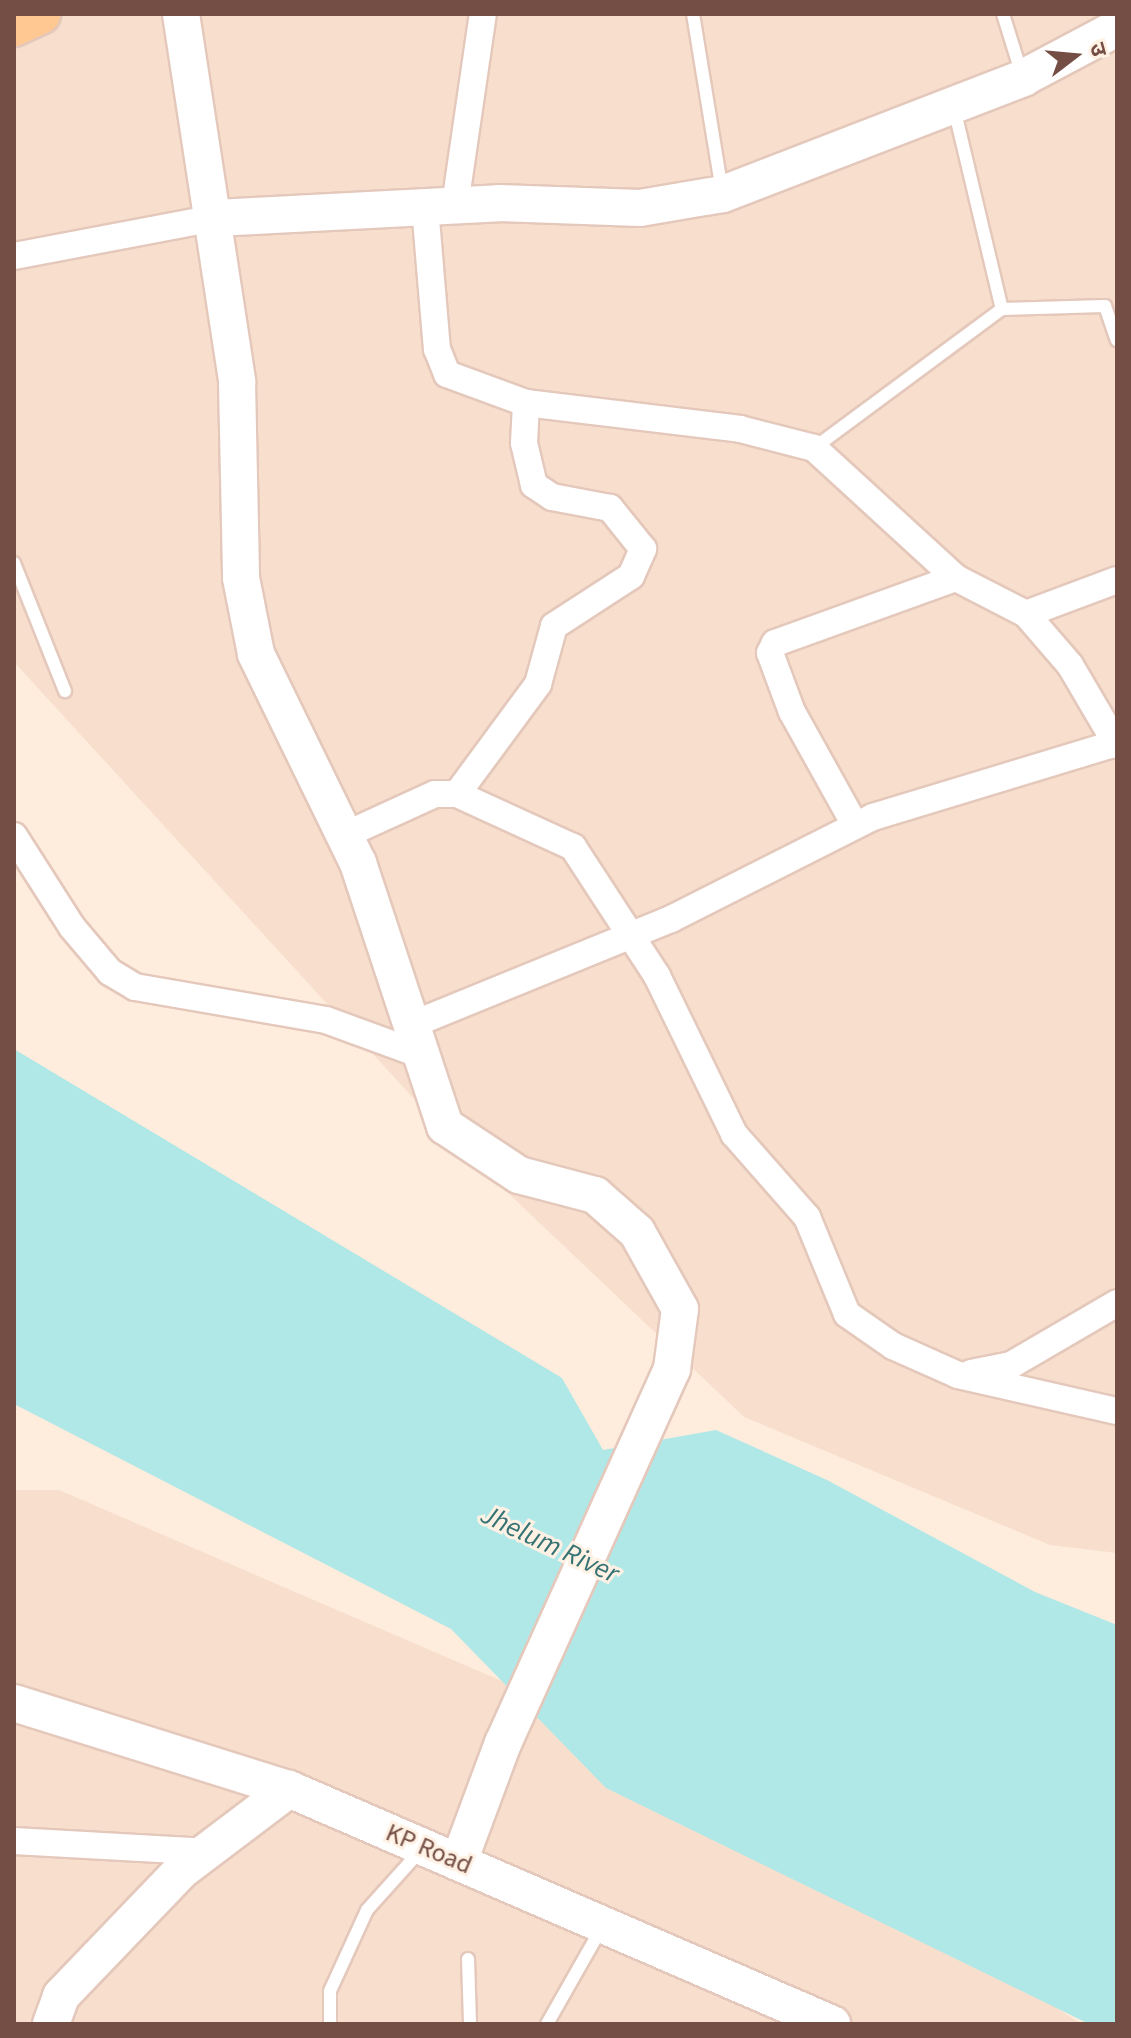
<!DOCTYPE html>
<meta charset="utf-8">
<style>
body{margin:0}
#map{position:relative;width:1131px;height:2038px;overflow:hidden;background:#feecdc;font-family:"Source Sans 3","Noto Sans Devanagari",sans-serif}
div>[style]{position:absolute}
.residential>*{inset:0;background:#f8dfcd}
.water>*{inset:0;background:#b0e8e8}
.roads{filter:drop-shadow(2px 0 #e4c8bb) drop-shadow(-2px 0 #e4c8bb) drop-shadow(0 2px #e4c8bb) drop-shadow(0 -2px #e4c8bb)}
.lane>*{height:12px;margin:-6px;padding:0 6px;transform-origin:6px;border-radius:6px;background:#fff}
.street>*{height:26px;margin:-13px;padding:0 13px;transform-origin:13px;border-radius:13px;background:#fff}
.secondary>*{height:36px;margin:-18px;padding:0 18px;transform-origin:18px;border-radius:18px;background:#fff}
.primary>*{height:40px;margin:-20px;padding:0 20px;transform-origin:20px;border-radius:20px;background:#ffc792}
span{translate:-50% -50%;white-space:nowrap;text-align:center;line-height:1.15;-webkit-text-stroke:6px #fff1e4;paint-order:stroke}
.street-label{font-size:26px;color:#744e44}
.water-label{font-size:28px;color:#357374;font-style:italic}
.frame{position:absolute;inset:0;border:16px solid #744e44;pointer-events:none}
.north{position:absolute;left:1035px;top:16px;width:80px;height:80px;-webkit-text-stroke:6px #fff1e4;paint-order:stroke;rotate:74deg;font-size:22px;font-weight:700;line-height:32px;text-align:center;color:#744e44}
.north::after{content:'';display:block;margin:auto;width:28px;height:36px;background:#744e44;clip-path:polygon(50% 0,100% 100%,50% 72%,0 100%)}
</style>
<div id="map">
<div class="residential">
<i style="clip-path:polygon(14px 14px,1117px 14px,1117px 1553px,1050px 1545px,744px 1417px,448px 1136px,14px 662px)"></i>
<i style="clip-path:polygon(14px 1490px,59px 1490px,687px 1761px,1081px 2024px,14px 2024px)"></i>
</div>
<div class="water">
<i style="clip-path:polygon(14px 1049px,562px 1378px,603px 1450px,716px 1430px,827px 1480px,1035px 1592px,1117px 1625px,1117px 2024px,1089px 2024px,606px 1788px,451px 1629px,14px 1404px)"></i>
</div>
<div class="roads">
<div class="lane">
<i style="left:693px;top:14px;width:179px;rotate:80.7deg"></i>
<i style="left:1003px;top:14px;width:64px;rotate:72.7deg"></i>
<i style="left:954px;top:108px;width:207px;rotate:76.6deg"></i>
<i style="left:1002px;top:309px;width:103px;rotate:-1.7deg"></i>
<i style="left:1105px;top:306px;width:36px;rotate:71deg"></i>
<i style="left:814px;top:448px;width:234px;rotate:-36.5deg"></i>
<i style="left:14px;top:563px;width:138px;rotate:68.3deg"></i>
<i style="left:468px;top:1959px;width:65px;rotate:88.2deg"></i>
<i style="left:330px;top:2024px;width:33px;rotate:-90deg"></i>
<i style="left:330px;top:1991px;width:89px;rotate:-65.4deg"></i>
<i style="left:367px;top:1910px;width:82px;rotate:-48deg"></i>
<i style="left:547px;top:2024px;width:109px;rotate:-60.4deg"></i>
</div>
<div class="street">
<i style="left:455px;top:205px;width:193px;rotate:-81.7deg"></i>
<i style="left:425px;top:207px;width:143px;rotate:85.2deg"></i>
<i style="left:437px;top:349px;width:27px;rotate:68deg"></i>
<i style="left:447px;top:374px;width:84px;rotate:20.2deg"></i>
<i style="left:526px;top:403px;width:216px;rotate:6.9deg"></i>
<i style="left:740px;top:429px;width:76px;rotate:14.4deg"></i>
<i style="left:814px;top:448px;width:193px;rotate:42.5deg"></i>
<i style="left:956px;top:578px;width:79px;rotate:27.2deg"></i>
<i style="left:1026px;top:614px;width:67px;rotate:49.2deg"></i>
<i style="left:1070px;top:665px;width:93px;rotate:59.6deg"></i>
<i style="left:14px;top:256px;width:206px;rotate:-10.7deg"></i>
<i style="left:1026px;top:614px;width:97px;rotate:-20.5deg"></i>
<i style="left:457px;top:794px;width:137px;rotate:-53.6deg"></i>
<i style="left:538px;top:684px;width:60px;rotate:-74.6deg"></i>
<i style="left:554px;top:626px;width:92px;rotate:-33deg"></i>
<i style="left:631px;top:576px;width:30px;rotate:-66deg"></i>
<i style="left:643px;top:549px;width:53px;rotate:-128.8deg"></i>
<i style="left:610px;top:508px;width:59px;rotate:-169.3deg"></i>
<i style="left:552px;top:497px;width:22px;rotate:-146deg"></i>
<i style="left:534px;top:485px;width:43px;rotate:-103.4deg"></i>
<i style="left:524px;top:443px;width:40px;rotate:-87.1deg"></i>
<i style="left:855px;top:825px;width:129px;rotate:-119.1deg"></i>
<i style="left:792px;top:712px;width:63px;rotate:-110.4deg"></i>
<i style="left:770px;top:653px;width:11px;rotate:-63deg"></i>
<i style="left:775px;top:643px;width:192px;rotate:-19.8deg"></i>
<i style="left:345px;top:835px;width:99px;rotate:-24.5deg"></i>
<i style="left:435px;top:794px;width:22px"></i>
<i style="left:457px;top:794px;width:128px;rotate:24.6deg"></i>
<i style="left:573px;top:847px;width:154px;rotate:56.9deg"></i>
<i style="left:657px;top:976px;width:176px;rotate:64deg"></i>
<i style="left:734px;top:1134px;width:111px;rotate:48.7deg"></i>
<i style="left:807px;top:1217px;width:105px;rotate:67.6deg"></i>
<i style="left:847px;top:1314px;width:56px;rotate:34.8deg"></i>
<i style="left:893px;top:1346px;width:71px;rotate:24deg"></i>
<i style="left:958px;top:1375px;width:163px;rotate:12.8deg"></i>
<i style="left:14px;top:836px;width:108px;rotate:57.5deg"></i>
<i style="left:72px;top:927px;width:59px;rotate:49.8deg"></i>
<i style="left:110px;top:972px;width:29px;rotate:31deg"></i>
<i style="left:135px;top:987px;width:194px;rotate:9.8deg"></i>
<i style="left:326px;top:1020px;width:99px;rotate:20.1deg"></i>
<i style="left:411px;top:1025px;width:281px;rotate:-22.2deg"></i>
<i style="left:671px;top:919px;width:226px;rotate:-26.8deg"></i>
<i style="left:873px;top:817px;width:255px;rotate:-16.9deg"></i>
<i style="left:971px;top:1373px;width:41px;rotate:-11.3deg"></i>
<i style="left:1011px;top:1365px;width:123px;rotate:-30.3deg"></i>
<i style="left:14px;top:1841px;width:195px;rotate:3.2deg"></i>
</div>
<div class="secondary">
<i style="left:181px;top:14px;width:372px;rotate:81.3deg"></i>
<i style="left:237px;top:382px;width:196px;rotate:88.8deg"></i>
<i style="left:241px;top:578px;width:77px;rotate:78.8deg"></i>
<i style="left:256px;top:654px;width:233px;rotate:64deg"></i>
<i style="left:358px;top:863px;width:277px;rotate:71.7deg"></i>
<i style="left:445px;top:1126px;width:89px;rotate:33.5deg"></i>
<i style="left:519px;top:1175px;width:79px;rotate:14.7deg"></i>
<i style="left:595px;top:1195px;width:56px;rotate:41.4deg"></i>
<i style="left:637px;top:1232px;width:88px;rotate:60.8deg"></i>
<i style="left:680px;top:1309px;width:61px;rotate:97.6deg"></i>
<i style="left:672px;top:1369px;width:410px;rotate:114.3deg"></i>
<i style="left:503px;top:1743px;width:126px;rotate:110.4deg"></i>
<i style="left:216px;top:218px;width:283px;rotate:-3deg"></i>
<i style="left:499px;top:203px;width:141px;rotate:2deg"></i>
<i style="left:640px;top:208px;width:84px;rotate:-9.6deg"></i>
<i style="left:723px;top:194px;width:322px;rotate:-21.1deg"></i>
<i style="left:1023px;top:78px;width:106px;rotate:-28deg"></i>
<i style="left:14px;top:1703px;width:288px;rotate:17.4deg"></i>
<i style="left:289px;top:1789px;width:592px;rotate:23.4deg"></i>
<i style="left:51px;top:2024px;width:30px;rotate:-70deg"></i>
<i style="left:61px;top:1996px;width:175px;rotate:-46.2deg"></i>
<i style="left:182px;top:1870px;width:134px;rotate:-37.1deg"></i>
</div>
<div class="primary">
<i style="left:14px;top:26px;width:29px;rotate:-25deg"></i>
</div>
</div>
<div class="street-label">
<span style="left:429px;top:1849px;rotate:23deg">KP Road</span>
</div>
<div class="water-label">
<span style="left:550px;top:1544px;rotate:25deg">Jhelum River</span>
</div>
<div class="frame"></div>
<div class="north">उ</div>
</div>
